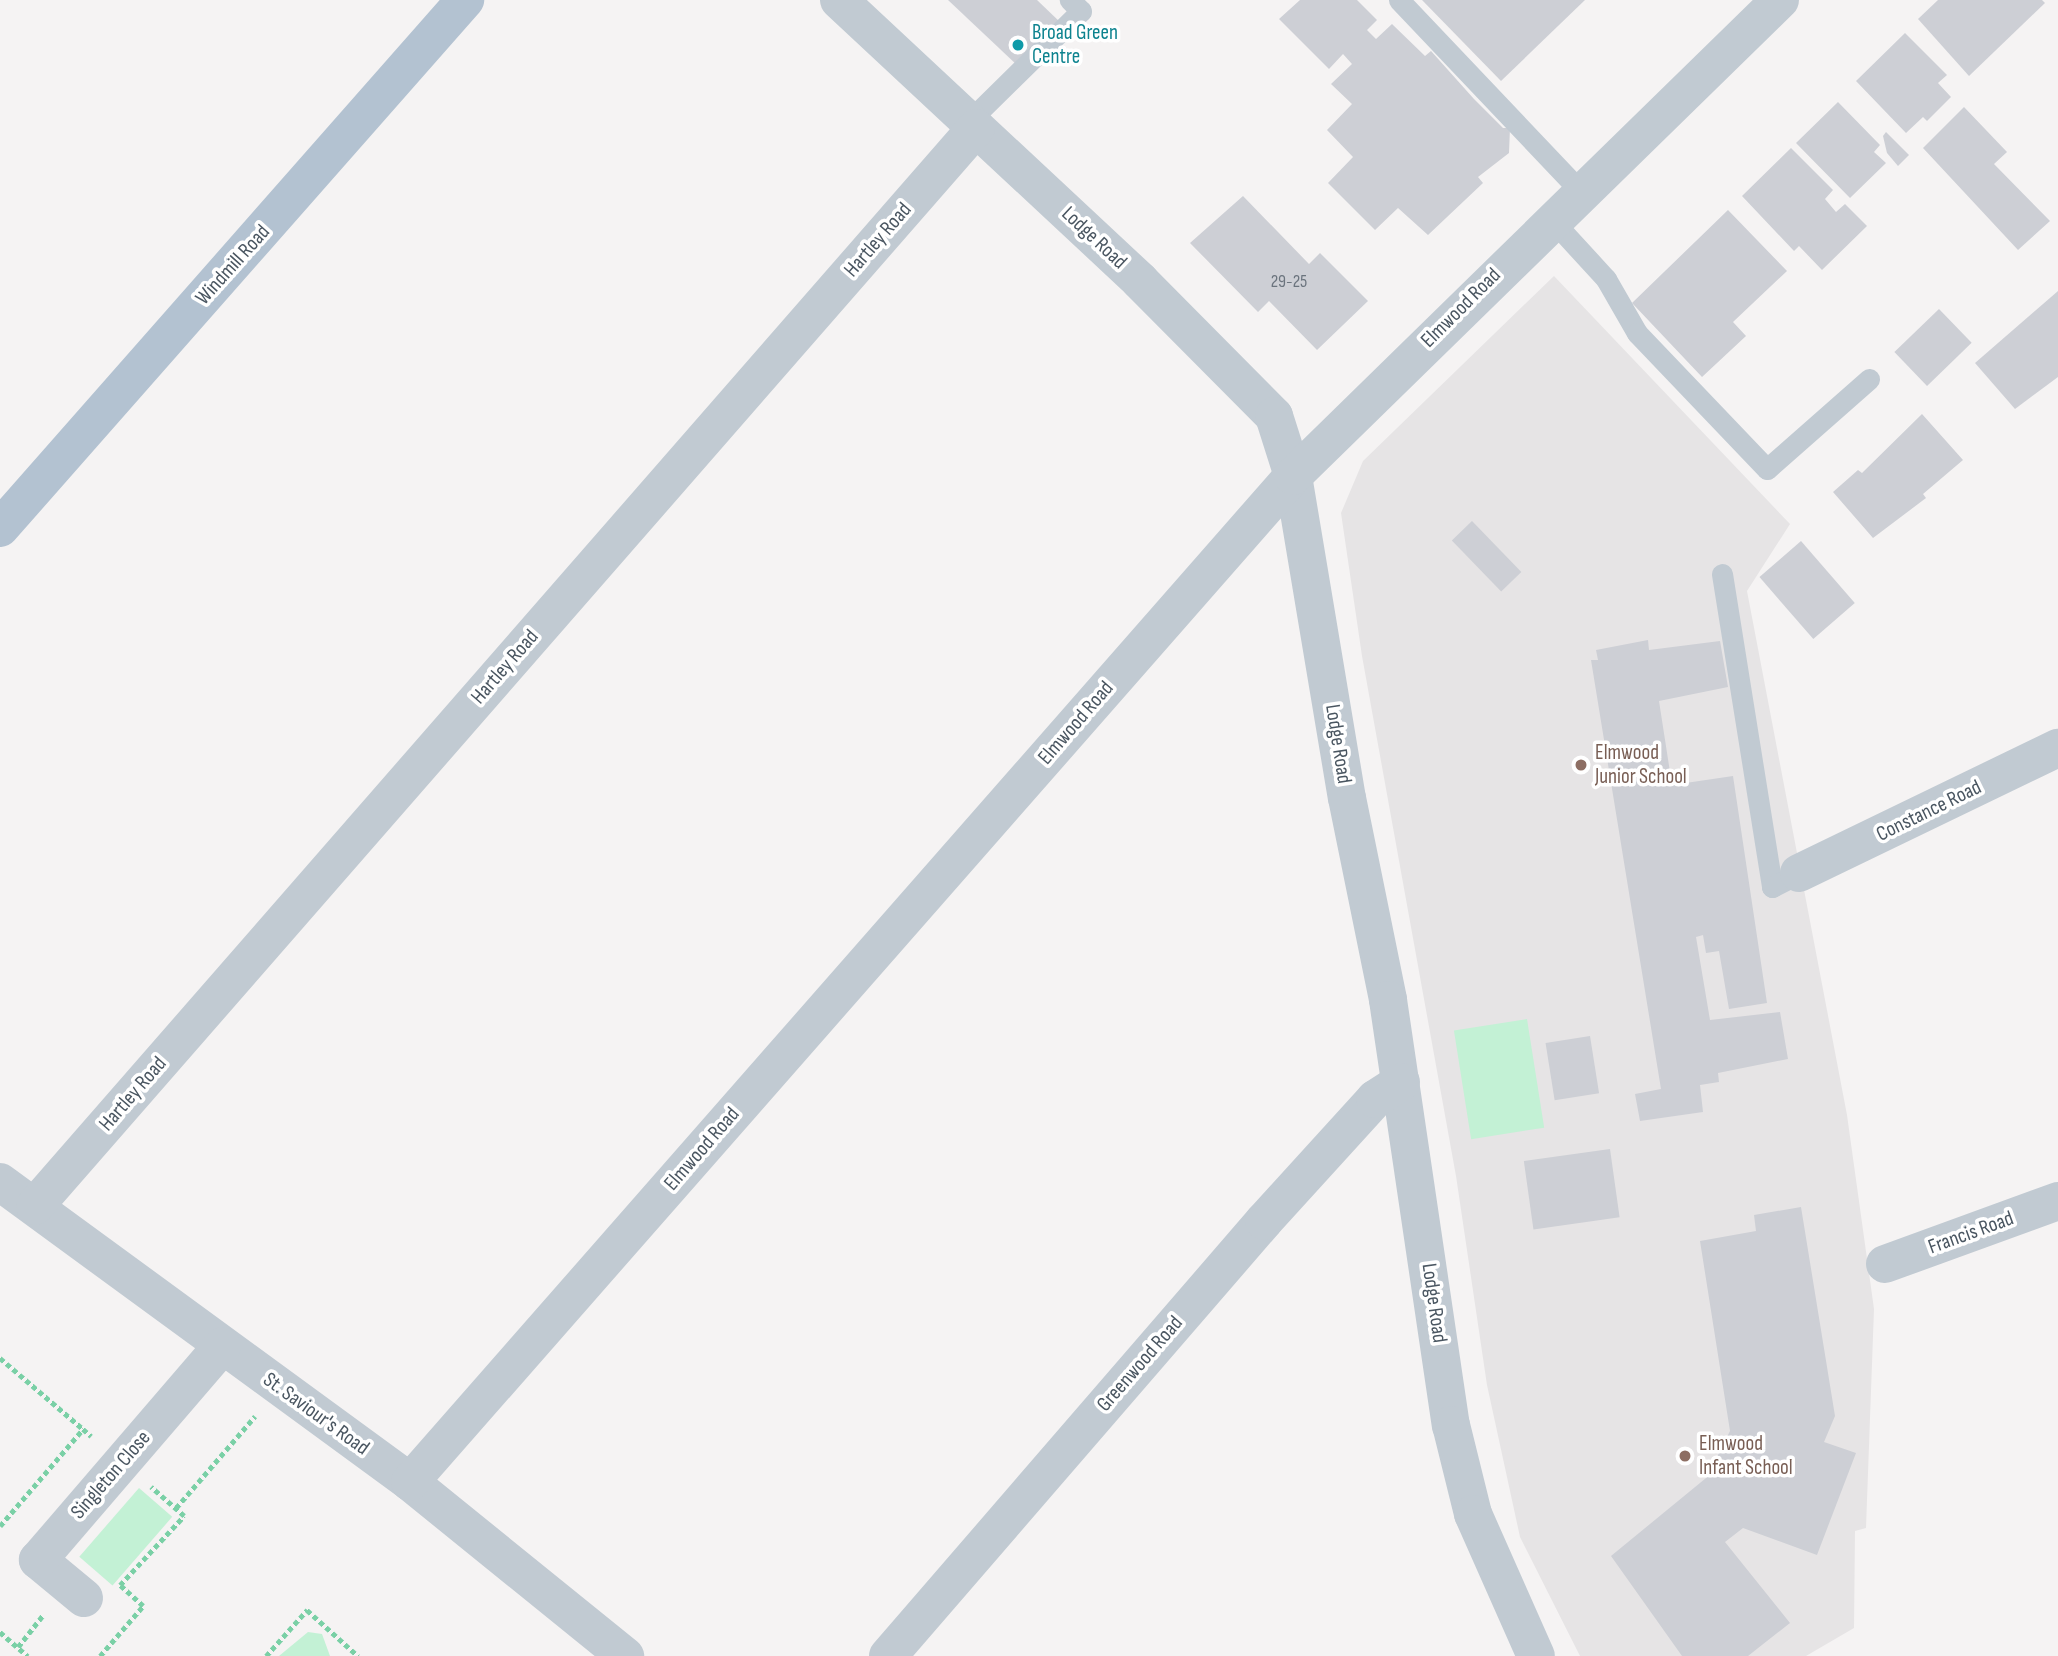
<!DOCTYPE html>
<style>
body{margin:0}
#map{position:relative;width:2058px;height:1656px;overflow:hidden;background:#f5f3f3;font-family:"Sofia Sans Condensed",sans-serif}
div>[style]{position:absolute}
.education>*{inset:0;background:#e6e4e5}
.green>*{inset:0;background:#c3f1d5;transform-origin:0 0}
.building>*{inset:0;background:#cdcfd5;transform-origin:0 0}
.path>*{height:4.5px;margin-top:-2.25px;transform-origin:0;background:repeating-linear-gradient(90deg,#7ad0a6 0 5px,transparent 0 8.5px)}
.lane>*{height:21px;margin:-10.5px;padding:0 10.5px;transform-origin:10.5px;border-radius:10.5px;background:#c1cad2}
.street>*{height:38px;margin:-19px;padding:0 19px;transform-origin:19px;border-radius:19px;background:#c1cad2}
.primary>*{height:38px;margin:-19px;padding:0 19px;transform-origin:19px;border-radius:19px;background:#b3c2d1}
.dots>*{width:19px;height:19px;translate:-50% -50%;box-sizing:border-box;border:4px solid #fff;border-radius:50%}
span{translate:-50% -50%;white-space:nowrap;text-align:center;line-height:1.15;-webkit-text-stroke:7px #fff;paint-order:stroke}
.number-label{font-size:18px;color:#6b747e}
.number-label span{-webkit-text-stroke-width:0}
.culture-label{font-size:21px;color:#0d838f}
.left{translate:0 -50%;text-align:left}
.street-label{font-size:21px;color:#4a5661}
.education-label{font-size:21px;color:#785e54}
</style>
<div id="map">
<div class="education">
<i style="clip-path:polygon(1554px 276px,1790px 524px,1747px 591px,1847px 1115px,1874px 1309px,1866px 1528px,1855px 1531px,1854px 1628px,1806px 1656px,1580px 1656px,1520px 1537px,1487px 1385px,1456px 1176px,1362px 656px,1341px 513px,1363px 461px)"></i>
</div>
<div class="green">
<i style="left:1527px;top:1019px;width:110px;height:74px;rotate:81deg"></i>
<i style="left:139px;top:1488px;width:44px;height:91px;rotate:41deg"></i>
<i style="clip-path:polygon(308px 1632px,322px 1634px,330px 1656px,279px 1656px)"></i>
</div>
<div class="building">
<i style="clip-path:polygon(948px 0,1037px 0,1061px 23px,1019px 67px)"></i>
<i style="clip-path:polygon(1300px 0,1357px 0,1377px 20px,1367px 30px,1376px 39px,1392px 24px,1425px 56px,1431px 51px,1474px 99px,1503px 128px,1510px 128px,1509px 153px,1478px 177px,1483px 183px,1428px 235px,1398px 208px,1375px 230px,1328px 183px,1353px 157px,1327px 130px,1352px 104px,1331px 84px,1352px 64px,1343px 54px,1329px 69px,1279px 19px)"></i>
<i style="clip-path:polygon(1422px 0,1585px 0,1501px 81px)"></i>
<i style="clip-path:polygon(1938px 0,2042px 0,2045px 3px,1969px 76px,1918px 19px)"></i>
<i style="clip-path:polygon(1905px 33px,1947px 75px,1938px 83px,1951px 97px,1927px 121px,1923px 117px,1906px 133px,1856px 81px)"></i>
<i style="clip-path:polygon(1838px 102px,1880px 145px,1874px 152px,1886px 163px,1850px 198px,1796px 143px)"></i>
<i style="clip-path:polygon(1964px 107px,2007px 152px,1994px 164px,2050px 221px,2018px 250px,1923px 148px)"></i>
<i style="clip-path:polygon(1886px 132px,1909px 155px,1898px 166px,1887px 153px,1883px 136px)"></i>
<i style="clip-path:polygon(1791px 148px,1833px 190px,1825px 199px,1836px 212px,1845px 204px,1867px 226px,1822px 270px,1799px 246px,1794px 251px,1742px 196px)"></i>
<i style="clip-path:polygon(1243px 196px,1309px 264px,1320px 253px,1368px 301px,1317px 350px,1269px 301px,1258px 312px,1190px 243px)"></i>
<i style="clip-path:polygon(1728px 210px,1787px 271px,1733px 322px,1746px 336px,1702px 377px,1632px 303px)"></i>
<i style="clip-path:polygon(2058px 291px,2058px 377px,2015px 409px,1975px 363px)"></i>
<i style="left:1939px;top:309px;width:47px;height:62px;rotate:46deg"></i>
<i style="clip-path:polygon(1922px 414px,1963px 460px,1923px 494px,1926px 498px,1873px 538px,1833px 492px,1858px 470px,1862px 473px)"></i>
<i style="left:1472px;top:521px;width:71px;height:28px;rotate:46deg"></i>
<i style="left:1801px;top:541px;width:82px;height:55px;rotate:49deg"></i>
<i style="clip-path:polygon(1648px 640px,1649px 650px,1720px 641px,1728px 687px,1659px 701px,1672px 785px,1733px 776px,1767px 1003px,1729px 1009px,1719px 951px,1706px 953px,1703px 935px,1696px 937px,1710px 1020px,1780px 1012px,1788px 1059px,1718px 1073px,1719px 1082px,1700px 1085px,1703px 1112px,1640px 1121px,1635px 1094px,1661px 1089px,1591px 660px,1598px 660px,1596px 650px)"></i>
<i style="left:1590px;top:1036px;width:58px;height:45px;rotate:81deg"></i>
<i style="left:1610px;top:1149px;width:69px;height:87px;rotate:82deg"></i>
<i style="clip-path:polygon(1801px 1207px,1835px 1416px,1824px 1442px,1856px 1453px,1817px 1555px,1743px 1528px,1725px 1542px,1790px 1623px,1748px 1656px,1682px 1656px,1611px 1556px,1717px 1469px,1712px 1467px,1730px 1431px,1700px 1241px,1756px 1231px,1754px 1215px)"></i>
</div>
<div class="path">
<i style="left:0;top:1358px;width:109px;rotate:40.5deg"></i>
<i style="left:176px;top:1508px;width:121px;rotate:-49.3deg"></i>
<i style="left:0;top:1526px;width:128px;rotate:-49.4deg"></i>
<i style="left:83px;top:1429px;width:11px;rotate:41deg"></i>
<i style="left:0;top:1632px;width:37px;rotate:41deg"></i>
<i style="left:18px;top:1647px;width:41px;rotate:-52deg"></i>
<i style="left:100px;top:1656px;width:66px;rotate:-49.3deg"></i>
<i style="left:143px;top:1606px;width:31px;rotate:-138deg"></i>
<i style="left:120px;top:1585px;width:94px;rotate:-47.2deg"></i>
<i style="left:184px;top:1516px;width:44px;rotate:-138.7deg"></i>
<i style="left:266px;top:1656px;width:62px;rotate:-48.3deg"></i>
<i style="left:307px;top:1610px;width:69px;rotate:42deg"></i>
</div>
<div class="lane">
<i style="left:1399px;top:0;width:265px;rotate:46.5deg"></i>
<i style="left:969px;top:121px;width:157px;rotate:-44.5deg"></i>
<i style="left:1081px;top:11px;width:16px;rotate:-135deg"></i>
<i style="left:1552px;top:220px;width:80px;rotate:47.5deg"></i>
<i style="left:1606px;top:279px;width:62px;rotate:60.1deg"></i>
<i style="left:1637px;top:333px;width:188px;rotate:46.3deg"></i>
<i style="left:1767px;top:469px;width:136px;rotate:-41.4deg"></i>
<i style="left:1722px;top:574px;width:317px;rotate:80.9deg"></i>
<i style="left:1772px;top:887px;width:30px;rotate:-27deg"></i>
</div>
<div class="street">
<i style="left:839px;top:0;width:412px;rotate:43deg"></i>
<i style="left:1140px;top:281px;width:190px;rotate:45.2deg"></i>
<i style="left:1274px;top:416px;width:63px;rotate:72.4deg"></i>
<i style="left:1293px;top:476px;width:326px;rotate:80.5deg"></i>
<i style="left:1347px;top:798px;width:206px;rotate:78.5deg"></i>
<i style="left:1388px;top:1000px;width:430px;rotate:81.6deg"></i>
<i style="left:1451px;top:1425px;width:92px;rotate:76.1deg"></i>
<i style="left:1473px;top:1514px;width:155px;rotate:66.1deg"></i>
<i style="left:1799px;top:873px;width:288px;rotate:-25.8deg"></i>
<i style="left:0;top:1182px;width:508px;rotate:36.19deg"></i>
<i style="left:410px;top:1482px;width:277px;rotate:39deg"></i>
<i style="left:35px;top:1206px;width:1431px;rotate:-48.88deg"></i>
<i style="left:1885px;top:1264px;width:184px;rotate:-20deg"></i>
<i style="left:410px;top:1482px;width:1339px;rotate:-48.73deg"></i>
<i style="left:1293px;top:476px;width:681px;rotate:-44.35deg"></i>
<i style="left:84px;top:1598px;width:60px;rotate:-140.4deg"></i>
<i style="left:38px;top:1560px;width:282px;rotate:-49.3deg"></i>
<i style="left:888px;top:1656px;width:575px;rotate:-49.16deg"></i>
<i style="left:1264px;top:1221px;width:165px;rotate:-47.7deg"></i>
<i style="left:1375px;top:1099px;width:31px;rotate:-33deg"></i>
</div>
<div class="primary">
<i style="left:0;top:528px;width:704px;rotate:-48.63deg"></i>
</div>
<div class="dots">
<i style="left:1018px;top:45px;background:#0f9aa8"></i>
<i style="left:1581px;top:765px;background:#8d6e63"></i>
<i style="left:1685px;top:1456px;background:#8d6e63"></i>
</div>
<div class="number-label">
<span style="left:1289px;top:282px">29-25</span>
</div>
<div class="culture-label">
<span class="left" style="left:1032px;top:45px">Broad Green<br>Centre</span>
</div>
<div class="street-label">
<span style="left:1094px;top:238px;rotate:43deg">Lodge Road</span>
<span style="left:878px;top:240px;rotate:-49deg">Hartley Road</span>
<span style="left:233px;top:265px;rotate:-48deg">Windmill Road</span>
<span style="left:1461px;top:308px;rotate:-45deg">Elmwood Road</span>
<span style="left:505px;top:667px;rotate:-49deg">Hartley Road</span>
<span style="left:1076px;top:723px;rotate:-49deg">Elmwood Road</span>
<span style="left:1338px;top:744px;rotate:81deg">Lodge Road</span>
<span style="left:1929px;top:811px;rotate:-26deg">Constance Road</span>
<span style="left:133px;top:1094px;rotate:-49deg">Hartley Road</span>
<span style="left:702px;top:1149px;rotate:-49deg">Elmwood Road</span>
<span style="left:1971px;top:1233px;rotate:-20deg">Francis Road</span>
<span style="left:1434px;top:1303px;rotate:82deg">Lodge Road</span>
<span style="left:1140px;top:1364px;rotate:-49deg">Greenwood Road</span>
<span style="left:316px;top:1414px;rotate:36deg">St. Saviour's Road</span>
<span style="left:111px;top:1475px;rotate:-49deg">Singleton Close</span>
</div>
<div class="education-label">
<span class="left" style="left:1595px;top:765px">Elmwood<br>Junior School</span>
<span class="left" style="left:1699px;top:1456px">Elmwood<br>Infant School</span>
</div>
</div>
